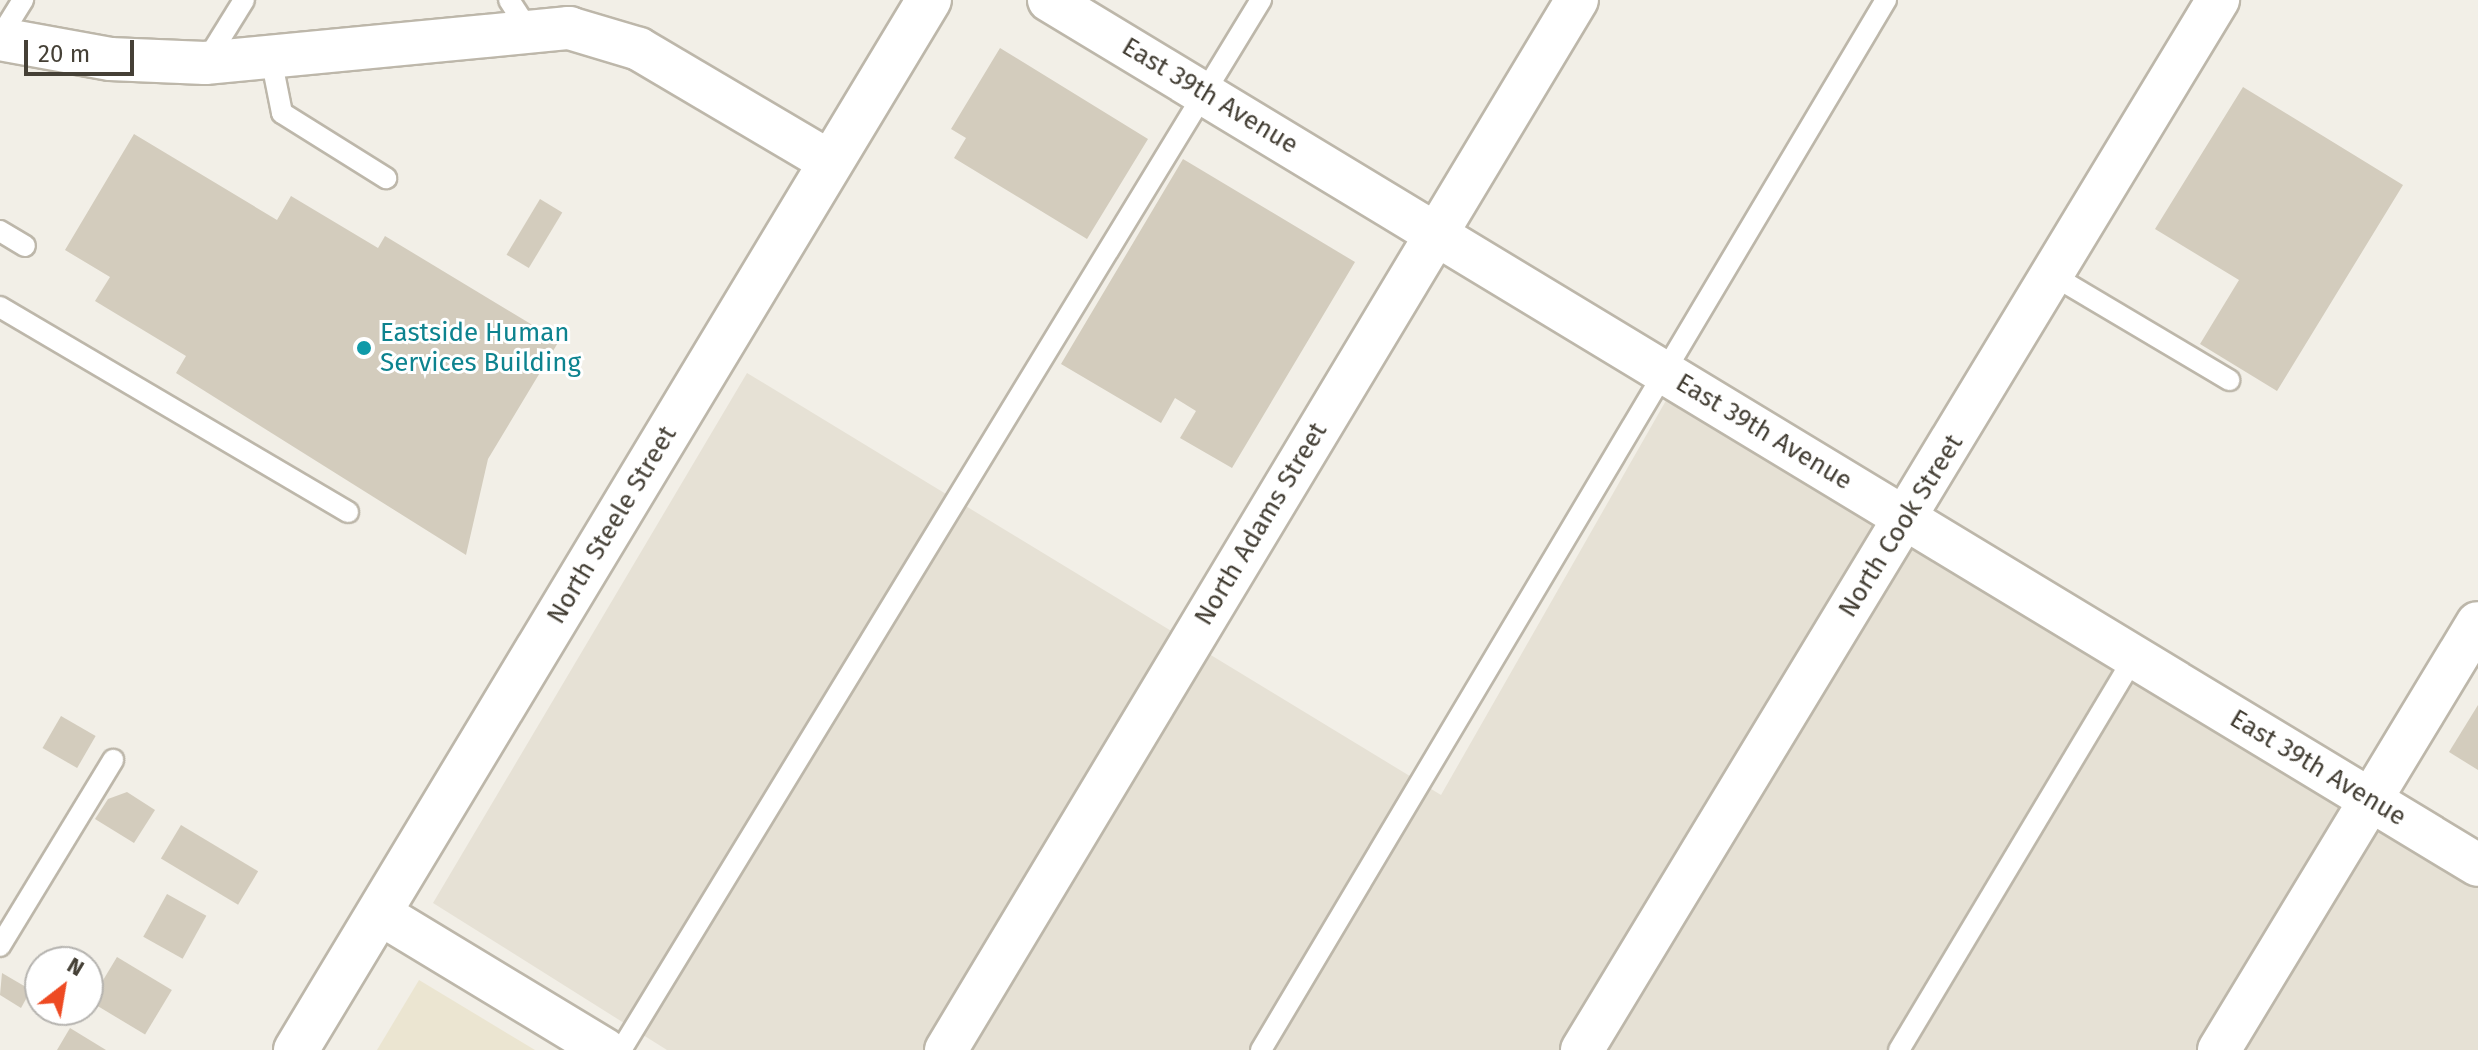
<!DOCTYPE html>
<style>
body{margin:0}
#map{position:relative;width:2478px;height:1050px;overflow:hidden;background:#f2efe7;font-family:"Fira Sans",sans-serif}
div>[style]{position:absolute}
.residential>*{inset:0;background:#e6e1d5}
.education>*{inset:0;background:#ebe5d1}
.building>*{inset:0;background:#d3ccbd;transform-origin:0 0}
.roads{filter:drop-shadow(2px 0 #bdb7aa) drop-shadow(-2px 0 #bdb7aa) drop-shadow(0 2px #bdb7aa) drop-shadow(0 -2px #bdb7aa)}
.service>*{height:20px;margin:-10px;padding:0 10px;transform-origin:10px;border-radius:10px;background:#fff}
.minor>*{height:42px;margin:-21px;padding:0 21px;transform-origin:21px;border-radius:21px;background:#fff}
.tertiary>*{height:44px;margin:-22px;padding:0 22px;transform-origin:22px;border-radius:22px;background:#fff}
.dots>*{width:22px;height:22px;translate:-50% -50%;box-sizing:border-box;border:4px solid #fff;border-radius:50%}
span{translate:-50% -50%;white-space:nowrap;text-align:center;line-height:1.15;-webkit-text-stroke:6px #fff;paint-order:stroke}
.street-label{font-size:26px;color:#454036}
.culture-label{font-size:26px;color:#0d838f}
.left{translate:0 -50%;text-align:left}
.north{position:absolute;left:24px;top:946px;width:80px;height:80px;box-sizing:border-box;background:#fff;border:2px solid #b5b3af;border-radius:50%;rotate:31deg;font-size:22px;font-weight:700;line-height:32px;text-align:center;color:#454036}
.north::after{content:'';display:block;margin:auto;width:28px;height:36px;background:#ee4a22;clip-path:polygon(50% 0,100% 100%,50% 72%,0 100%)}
.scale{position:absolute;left:24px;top:40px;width:110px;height:36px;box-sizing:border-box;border:4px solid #454036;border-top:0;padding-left:10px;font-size:24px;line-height:28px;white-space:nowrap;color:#454036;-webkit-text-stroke:6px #fff;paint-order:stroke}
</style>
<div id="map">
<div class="residential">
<i style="clip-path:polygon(747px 373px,1441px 795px,1672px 390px,2478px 886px,2478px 1050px,667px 1050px,433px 903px)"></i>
</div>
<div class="education">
<i style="clip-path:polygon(419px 980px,535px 1050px,377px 1050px)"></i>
</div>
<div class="building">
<i style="clip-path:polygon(1000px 48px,1148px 139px,1087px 239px,954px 158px,966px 138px,951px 129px)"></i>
<i style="clip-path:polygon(2243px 87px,2403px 185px,2277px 391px,2200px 344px,2239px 280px,2155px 229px)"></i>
<i style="clip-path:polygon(134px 134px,277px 220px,291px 196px,378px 248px,385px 236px,559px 341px,488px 459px,466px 555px,176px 373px,186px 356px,95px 301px,110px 277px,65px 250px)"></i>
<i style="clip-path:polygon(1183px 159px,1355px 262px,1232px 468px,1180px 438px,1196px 411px,1175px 398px,1161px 423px,1061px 364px)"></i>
<i style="left:540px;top:199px;width:26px;height:65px;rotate:31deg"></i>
<i style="clip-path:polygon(2478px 705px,2478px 770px,2449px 752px)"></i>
<i style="left:61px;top:716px;width:40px;height:37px;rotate:30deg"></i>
<i style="clip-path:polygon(127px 792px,155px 810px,134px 843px,95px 819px,108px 799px)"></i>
<i style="left:181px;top:825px;width:90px;height:39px;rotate:31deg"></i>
<i style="left:167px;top:894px;width:45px;height:49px;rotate:29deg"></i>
<i style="left:117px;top:957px;width:64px;height:52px;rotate:31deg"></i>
<i style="clip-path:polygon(2px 973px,31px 990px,21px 1008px,0 995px)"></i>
<i style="clip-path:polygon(70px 1028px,106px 1050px,57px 1050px)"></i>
</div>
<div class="roads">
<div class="service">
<i style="left:509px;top:0;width:35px;rotate:57deg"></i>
<i style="left:0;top:37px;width:44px;rotate:-58.1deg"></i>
<i style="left:271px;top:58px;width:56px;rotate:78.7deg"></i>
<i style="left:282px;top:113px;width:123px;rotate:32deg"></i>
<i style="left:205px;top:63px;width:74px;rotate:-58.2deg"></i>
<i style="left:0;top:231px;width:29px;rotate:31deg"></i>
<i style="left:2054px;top:276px;width:204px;rotate:30.7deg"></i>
<i style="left:0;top:307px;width:404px;rotate:30.5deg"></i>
<i style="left:0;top:946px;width:218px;rotate:-58.7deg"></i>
<i style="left:621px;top:1050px;width:1230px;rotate:-58.64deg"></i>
<i style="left:1261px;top:1050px;width:1222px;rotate:-59.24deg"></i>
<i style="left:1899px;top:1050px;width:459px;rotate:-59.1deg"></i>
</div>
<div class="minor">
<i style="left:1049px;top:0;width:1670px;rotate:31.19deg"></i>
<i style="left:0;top:39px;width:112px;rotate:10.3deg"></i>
<i style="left:110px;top:59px;width:95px;rotate:2.4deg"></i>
<i style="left:205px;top:63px;width:366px;rotate:-5.5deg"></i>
<i style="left:569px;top:28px;width:73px;rotate:16.7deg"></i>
<i style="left:639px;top:49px;width:222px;rotate:30.6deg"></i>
<i style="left:379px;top:913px;width:264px;rotate:31.2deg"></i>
<i style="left:946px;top:1050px;width:1225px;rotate:-59deg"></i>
<i style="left:1582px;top:1050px;width:1228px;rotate:-58.8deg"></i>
<i style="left:2219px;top:1050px;width:499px;rotate:-58.8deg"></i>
</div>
<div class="tertiary">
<i style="left:296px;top:1050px;width:1226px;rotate:-58.92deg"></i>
</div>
</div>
<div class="dots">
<i style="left:364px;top:348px;background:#0f9aa8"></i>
</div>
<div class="street-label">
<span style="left:1210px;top:96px;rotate:31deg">East 39th Avenue</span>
<span style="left:1764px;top:432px;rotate:31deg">East 39th Avenue</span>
<span style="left:1261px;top:524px;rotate:-59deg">North Adams Street</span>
<span style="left:612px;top:525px;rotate:-59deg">North Steele Street</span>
<span style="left:1901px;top:526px;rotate:-58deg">North Cook Street</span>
<span style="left:2318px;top:768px;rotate:31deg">East 39th Avenue</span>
</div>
<div class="culture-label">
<span class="left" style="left:380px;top:348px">Eastside Human<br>Services Building</span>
</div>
<div class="north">N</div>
<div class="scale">20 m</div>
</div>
